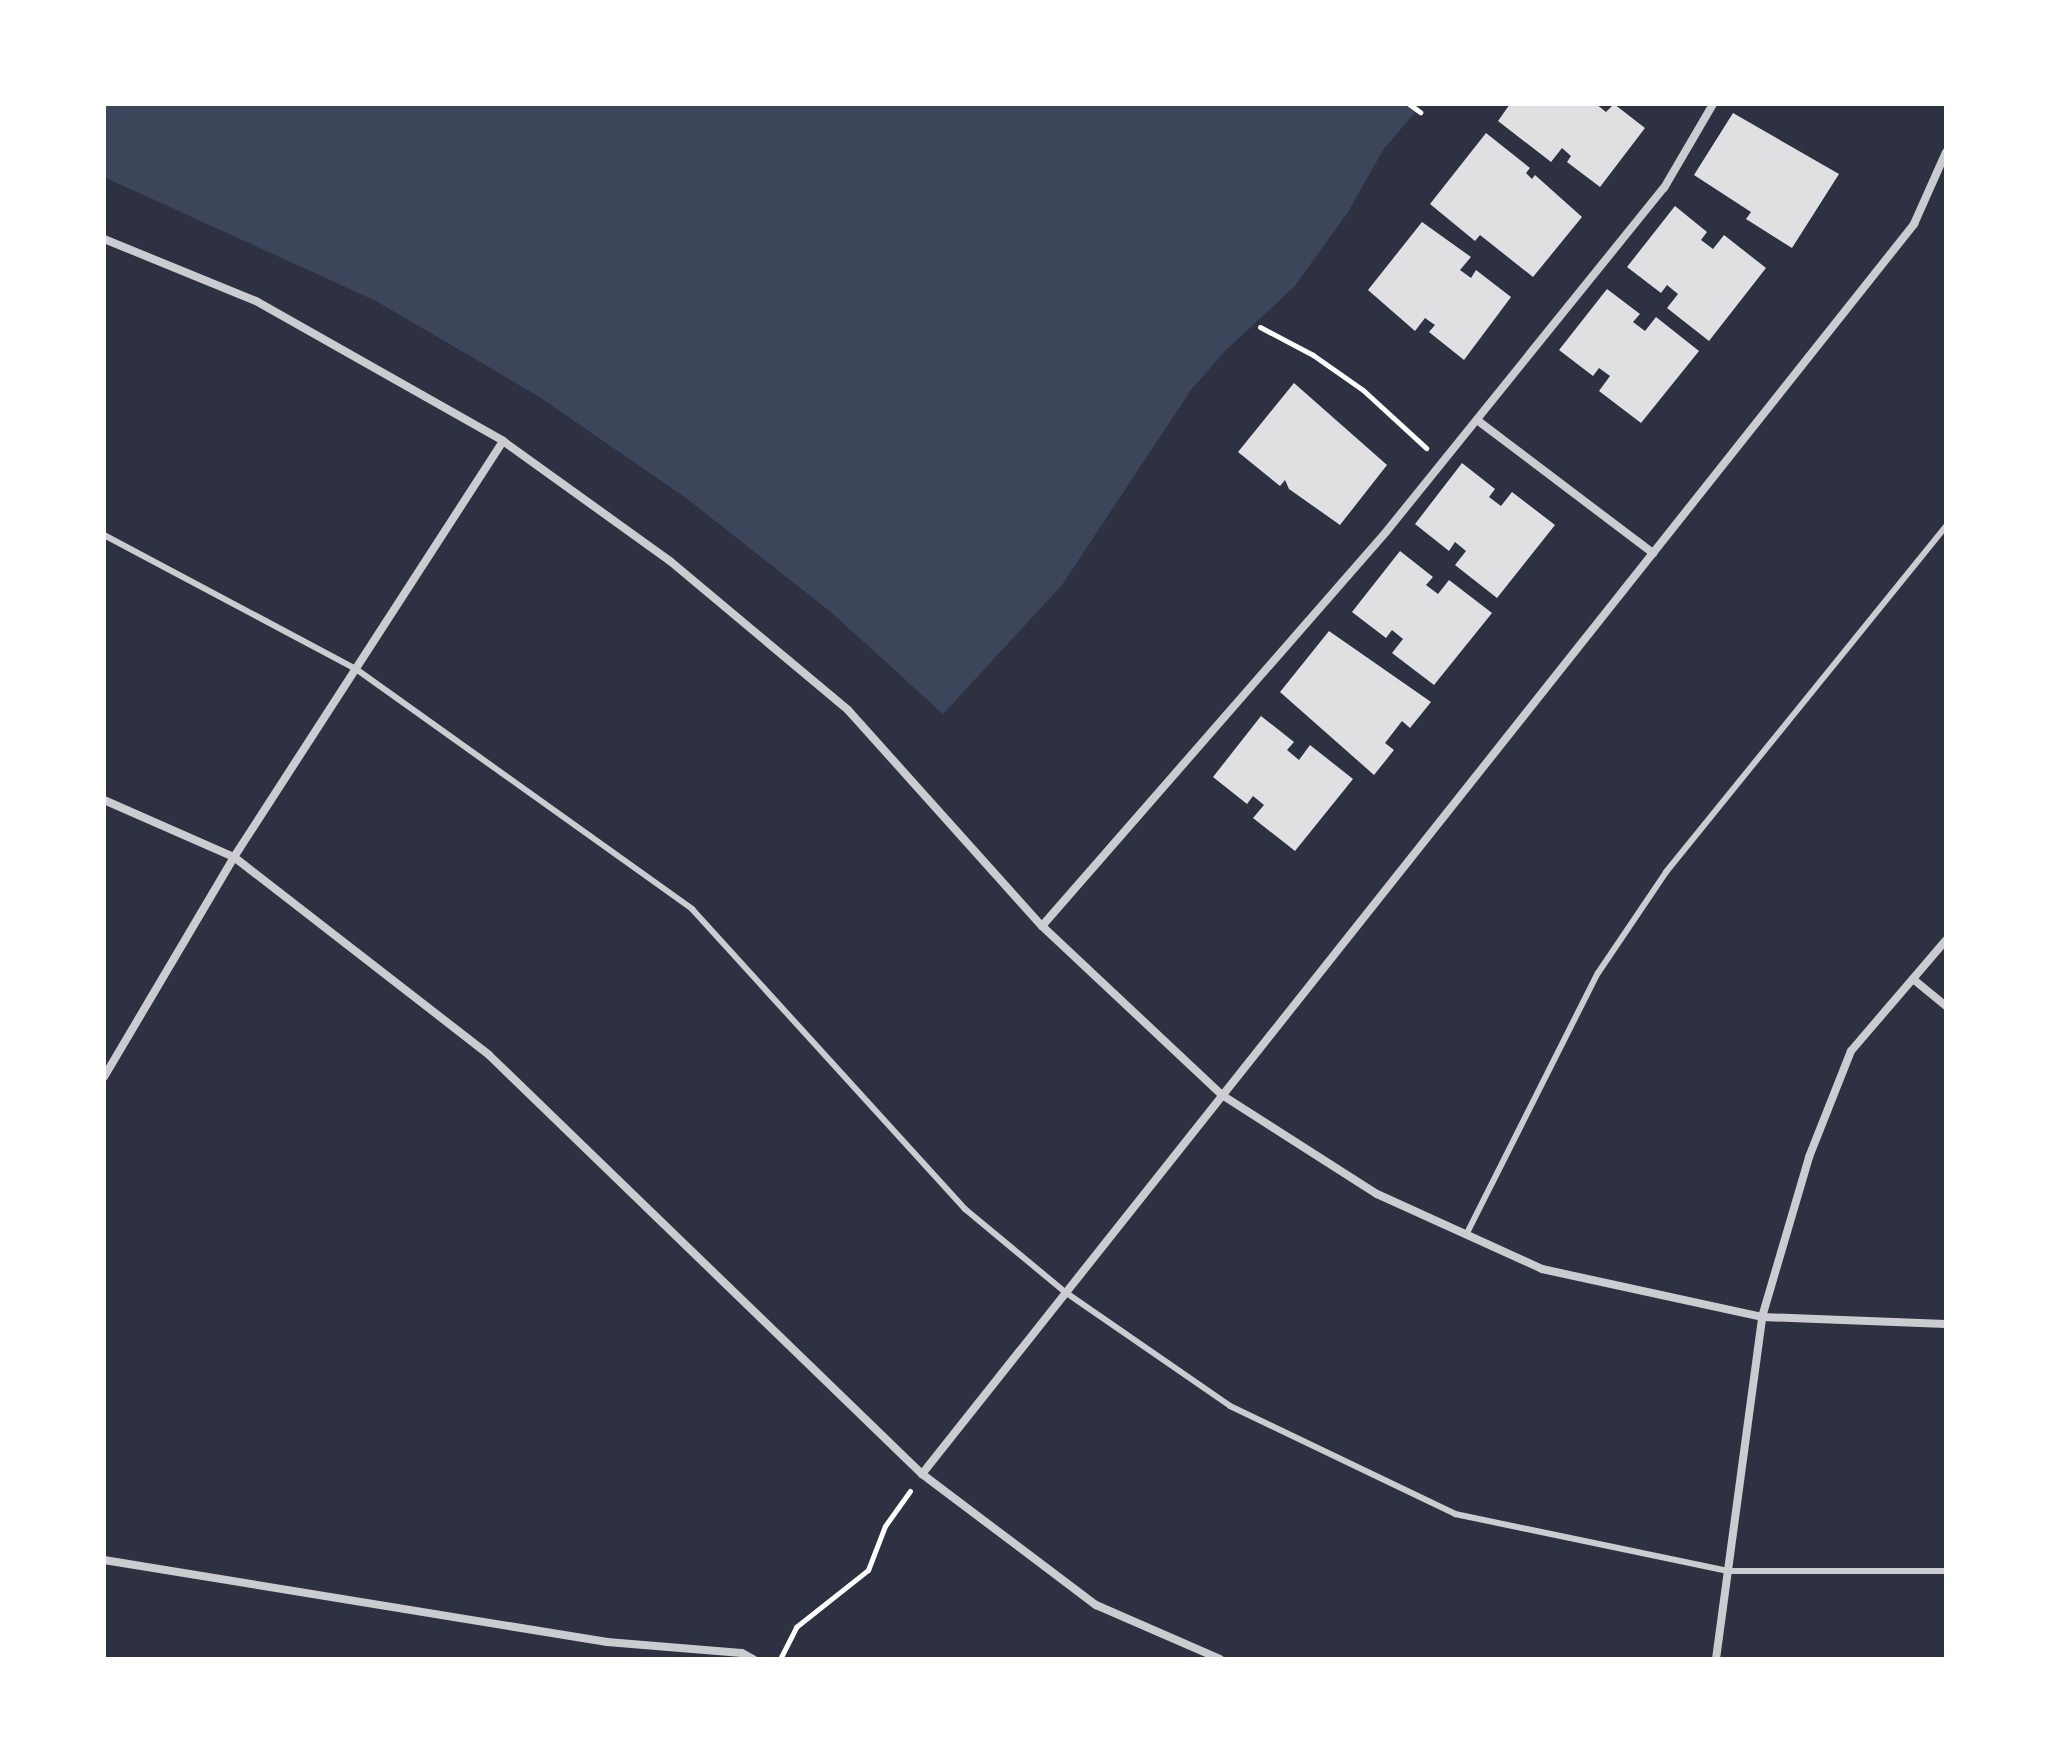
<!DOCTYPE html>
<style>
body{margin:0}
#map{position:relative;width:2050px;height:1763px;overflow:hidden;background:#2d3142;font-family:Manrope,sans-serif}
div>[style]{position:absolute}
.green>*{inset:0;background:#3c4559}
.building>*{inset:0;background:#e0e0e3}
.path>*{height:5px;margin:-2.5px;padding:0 2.5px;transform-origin:2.5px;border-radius:2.5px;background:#fff}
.service>*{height:6px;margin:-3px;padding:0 3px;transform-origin:3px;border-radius:3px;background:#caccd0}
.minor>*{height:8px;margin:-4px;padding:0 4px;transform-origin:4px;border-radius:4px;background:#caccd0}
span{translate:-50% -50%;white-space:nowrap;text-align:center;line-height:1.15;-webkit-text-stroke:8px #fff;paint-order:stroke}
.frame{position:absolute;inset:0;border:106px solid #fff;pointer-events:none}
</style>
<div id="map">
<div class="green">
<i style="clip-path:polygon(104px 104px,1422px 104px,1383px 150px,1348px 212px,1294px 287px,1225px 351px,1191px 390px,1062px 585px,943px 714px,832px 613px,686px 498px,538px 396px,376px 301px,104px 177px)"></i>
</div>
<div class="building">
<i style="clip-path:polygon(1510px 104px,1596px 104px,1606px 112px,1614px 104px,1645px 128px,1600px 187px,1567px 162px,1571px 156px,1562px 148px,1551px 162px,1498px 121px)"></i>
<i style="clip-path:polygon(1733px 113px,1839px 174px,1792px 248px,1746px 219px,1751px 212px,1694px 175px)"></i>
<i style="clip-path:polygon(1486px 133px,1530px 168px,1526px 173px,1532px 179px,1535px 175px,1582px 217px,1533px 277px,1480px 235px,1475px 241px,1430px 204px)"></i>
<i style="clip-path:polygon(1675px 206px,1707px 232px,1701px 240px,1713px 249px,1724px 235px,1766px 268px,1709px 341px,1667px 308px,1678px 294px,1667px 285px,1661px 293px,1627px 267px)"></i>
<i style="clip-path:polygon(1422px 222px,1471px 257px,1460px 270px,1471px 278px,1476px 270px,1511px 297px,1464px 360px,1429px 332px,1435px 325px,1425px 318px,1415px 331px,1368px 290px)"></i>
<i style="clip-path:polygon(1607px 289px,1640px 314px,1633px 322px,1645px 331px,1656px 317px,1699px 351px,1641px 423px,1599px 391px,1610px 376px,1599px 368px,1593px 376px,1559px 350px)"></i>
<i style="clip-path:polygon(1294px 383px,1387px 465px,1340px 525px,1289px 489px,1285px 480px,1280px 486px,1238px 452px)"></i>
<i style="clip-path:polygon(1462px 463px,1495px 489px,1489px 497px,1501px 506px,1512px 492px,1555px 525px,1497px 598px,1455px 565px,1466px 551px,1455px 542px,1449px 551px,1415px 524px)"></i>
<i style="clip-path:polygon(1400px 551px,1433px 577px,1426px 585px,1438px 594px,1449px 580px,1492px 613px,1434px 685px,1392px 653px,1403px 639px,1392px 630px,1386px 638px,1352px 612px)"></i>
<i style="clip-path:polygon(1329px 631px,1431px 702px,1410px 728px,1402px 721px,1385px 743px,1394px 750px,1374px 775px,1280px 692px)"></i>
<i style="clip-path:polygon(1261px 716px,1294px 742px,1287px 750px,1299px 760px,1310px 745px,1353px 779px,1295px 851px,1253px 818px,1264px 805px,1253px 796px,1247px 804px,1213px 777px)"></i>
</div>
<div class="path">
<i style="left:1409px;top:104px;width:14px;rotate:36deg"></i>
<i style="left:1260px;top:327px;width:60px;rotate:27.8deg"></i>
<i style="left:1313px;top:355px;width:61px;rotate:35deg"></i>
<i style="left:1363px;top:390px;width:86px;rotate:42.6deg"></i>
<i style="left:780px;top:1659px;width:36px;rotate:-63deg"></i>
<i style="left:796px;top:1627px;width:92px;rotate:-38.4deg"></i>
<i style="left:868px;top:1570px;width:47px;rotate:-68.9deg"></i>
<i style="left:885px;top:1526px;width:43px;rotate:-54.5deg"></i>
</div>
<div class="service">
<i style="left:104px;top:535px;width:285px;rotate:28deg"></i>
<i style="left:356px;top:669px;width:413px;rotate:35.5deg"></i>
<i style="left:692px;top:909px;width:406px;rotate:47.7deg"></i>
<i style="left:965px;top:1209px;width:130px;rotate:39.7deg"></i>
<i style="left:1065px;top:1292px;width:201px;rotate:34.6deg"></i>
<i style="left:1230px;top:1406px;width:250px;rotate:25.6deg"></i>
<i style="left:1455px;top:1514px;width:279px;rotate:11.8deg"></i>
<i style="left:1728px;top:1571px;width:218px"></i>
<i style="left:1466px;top:1235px;width:293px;rotate:-63.3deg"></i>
<i style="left:1598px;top:973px;width:122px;rotate:-56deg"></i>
<i style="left:1666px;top:872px;width:445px;rotate:-51deg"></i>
</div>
<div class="minor">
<i style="left:104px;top:239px;width:164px;rotate:22.2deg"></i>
<i style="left:256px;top:301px;width:284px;rotate:29.5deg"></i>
<i style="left:503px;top:441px;width:206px;rotate:35.7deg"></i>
<i style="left:670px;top:561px;width:232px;rotate:39.9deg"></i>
<i style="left:848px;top:710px;width:290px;rotate:48.1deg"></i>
<i style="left:1042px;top:926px;width:247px;rotate:43.2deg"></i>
<i style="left:1222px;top:1095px;width:184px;rotate:32.6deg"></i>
<i style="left:1377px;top:1194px;width:181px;rotate:24.4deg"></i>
<i style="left:1542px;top:1269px;width:225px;rotate:12.3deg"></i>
<i style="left:1762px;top:1317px;width:184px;rotate:2.2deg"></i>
<i style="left:1477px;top:420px;width:221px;rotate:37.1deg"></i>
<i style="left:104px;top:800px;width:142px;rotate:23.7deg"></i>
<i style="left:234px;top:857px;width:323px;rotate:37.8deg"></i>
<i style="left:489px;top:1055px;width:603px;rotate:44.06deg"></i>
<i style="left:922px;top:1474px;width:218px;rotate:37deg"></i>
<i style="left:1096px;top:1605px;width:135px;rotate:23.5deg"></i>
<i style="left:1042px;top:926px;width:523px;rotate:-48.88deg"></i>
<i style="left:1386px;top:532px;width:442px;rotate:-51.1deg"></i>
<i style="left:1664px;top:188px;width:97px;rotate:-59.7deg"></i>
<i style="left:1913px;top:979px;width:43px;rotate:39.3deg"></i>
<i style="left:104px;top:1077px;width:256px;rotate:-59.4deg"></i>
<i style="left:234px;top:857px;width:495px;rotate:-57.1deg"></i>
<i style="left:922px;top:1474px;width:1596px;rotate:-51.56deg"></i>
<i style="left:1914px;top:224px;width:79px;rotate:-66deg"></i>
<i style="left:104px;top:1560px;width:510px;rotate:9.26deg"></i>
<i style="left:607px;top:1642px;width:135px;rotate:4.7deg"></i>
<i style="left:742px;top:1653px;width:13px;rotate:29deg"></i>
<i style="left:1716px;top:1659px;width:345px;rotate:-82.3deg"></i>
<i style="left:1762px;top:1317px;width:167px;rotate:-73.6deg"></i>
<i style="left:1809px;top:1157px;width:114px;rotate:-68.4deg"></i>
<i style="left:1851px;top:1051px;width:146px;rotate:-49.4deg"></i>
</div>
<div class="frame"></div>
</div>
